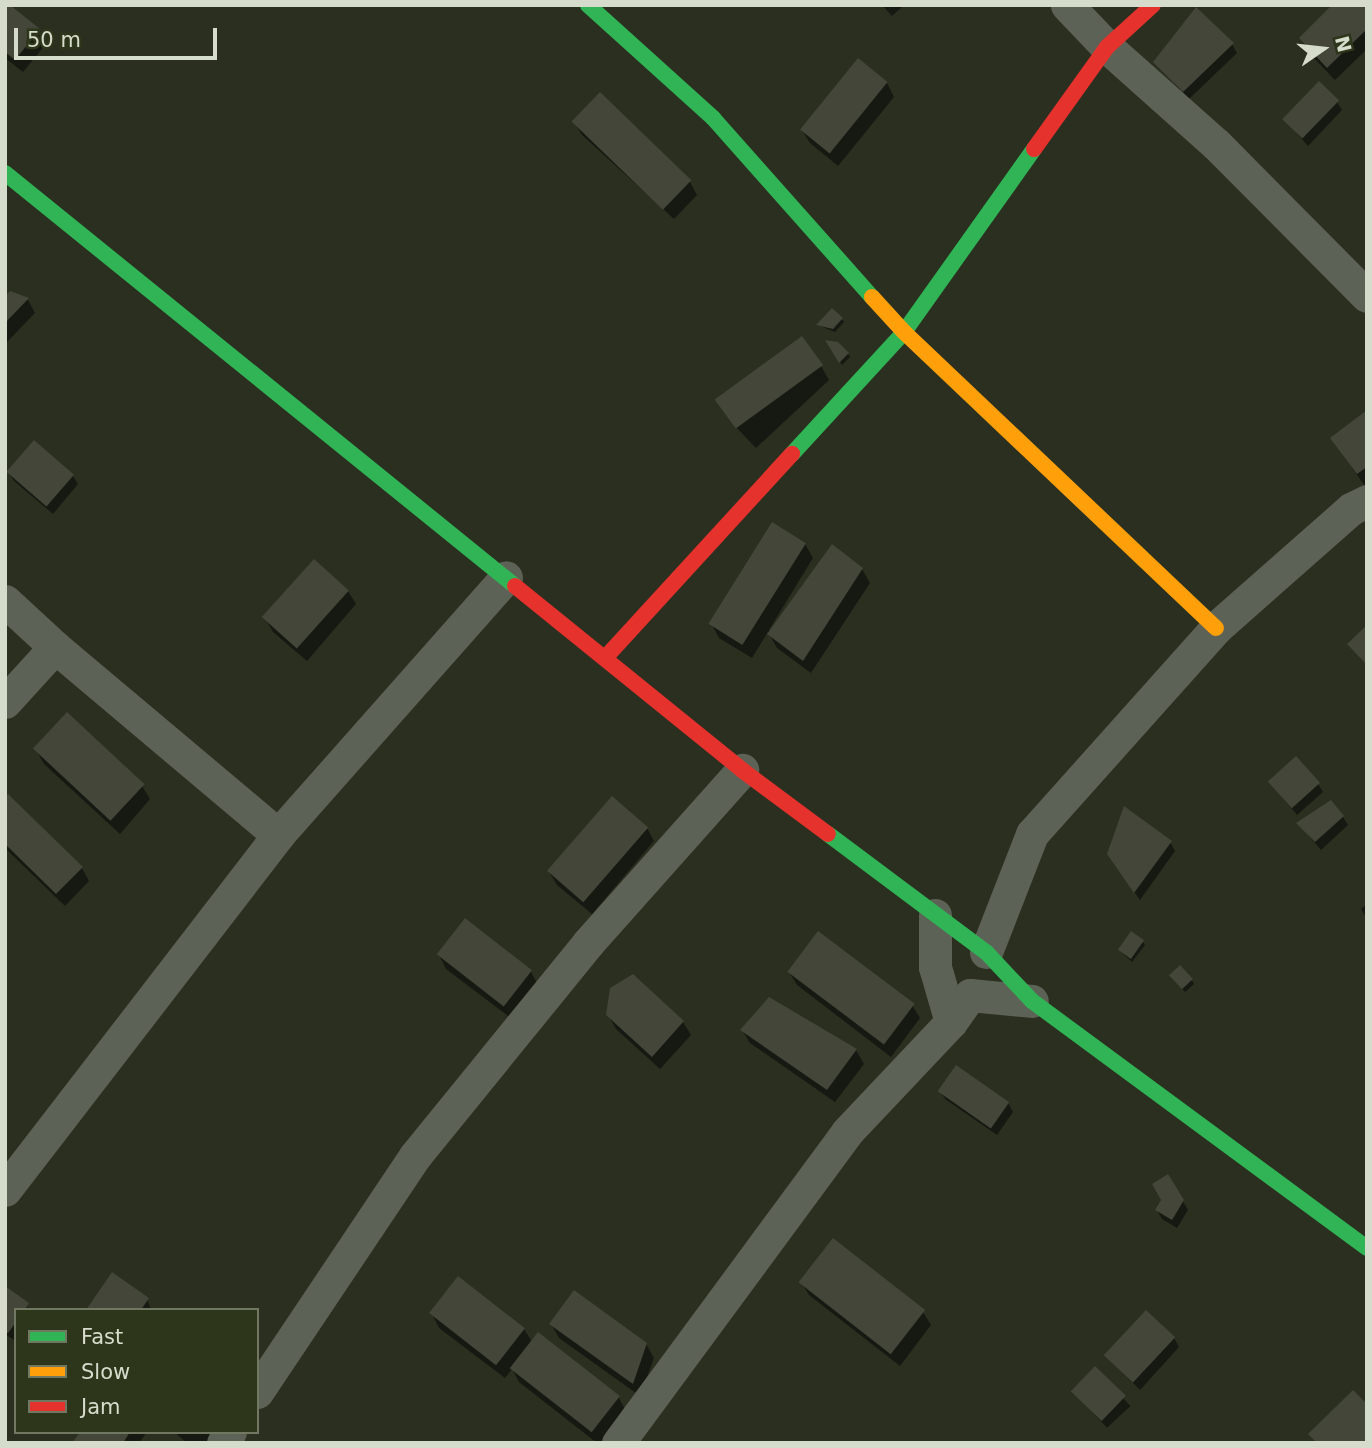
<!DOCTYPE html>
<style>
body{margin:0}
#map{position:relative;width:1372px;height:1448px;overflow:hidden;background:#2a2f20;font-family:"DejaVu Sans",sans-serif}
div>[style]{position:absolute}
.shadow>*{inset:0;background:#0007;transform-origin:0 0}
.building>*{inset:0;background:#434639;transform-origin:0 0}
.street>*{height:33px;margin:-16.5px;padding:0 16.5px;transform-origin:16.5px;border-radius:16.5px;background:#5d6256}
.fast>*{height:16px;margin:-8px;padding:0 8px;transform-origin:8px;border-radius:8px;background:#30b455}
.slow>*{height:16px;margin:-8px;padding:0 8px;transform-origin:8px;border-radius:8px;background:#ff9f0a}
.jam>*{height:16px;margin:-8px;padding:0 8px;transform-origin:8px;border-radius:8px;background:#e5322d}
span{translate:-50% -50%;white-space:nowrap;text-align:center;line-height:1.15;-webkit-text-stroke:5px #2d351a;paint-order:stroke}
.frame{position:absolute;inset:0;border:7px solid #d6dccc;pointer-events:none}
.legend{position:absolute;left:14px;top:1308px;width:245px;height:126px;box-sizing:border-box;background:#2d351a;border:2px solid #717861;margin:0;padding:9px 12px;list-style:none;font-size:21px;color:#d6dccc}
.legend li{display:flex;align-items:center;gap:14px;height:35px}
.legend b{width:35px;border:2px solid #717861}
.north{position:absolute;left:1288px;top:14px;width:70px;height:70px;-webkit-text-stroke:5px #2d351a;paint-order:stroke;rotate:76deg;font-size:19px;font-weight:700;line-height:28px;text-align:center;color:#d6dccc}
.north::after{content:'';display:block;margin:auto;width:24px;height:32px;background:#d6dccc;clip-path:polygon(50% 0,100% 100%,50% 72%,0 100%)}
.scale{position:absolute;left:14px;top:28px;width:203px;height:32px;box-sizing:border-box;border:4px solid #d6dccc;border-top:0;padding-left:9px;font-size:21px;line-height:24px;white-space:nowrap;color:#d6dccc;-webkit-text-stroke:5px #2d351a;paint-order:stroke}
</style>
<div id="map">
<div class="shadow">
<i style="clip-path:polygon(5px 5px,38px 31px,46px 44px,23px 72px,5px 58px)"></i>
<i style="clip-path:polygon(882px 5px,904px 5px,892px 16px)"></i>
<i style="clip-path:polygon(1367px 5px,1367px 49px,1335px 80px,1308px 52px,1301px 38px)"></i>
<i style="clip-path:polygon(1232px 44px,1237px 53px,1189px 99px,1155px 62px)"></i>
<i style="clip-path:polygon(887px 83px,894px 97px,838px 166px,810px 143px,802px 130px)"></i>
<i style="clip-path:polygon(1337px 102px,1342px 110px,1308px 146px,1285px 120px)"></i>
<i style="clip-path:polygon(574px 122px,690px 182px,697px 195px,674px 219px,582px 135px)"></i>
<i style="clip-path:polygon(10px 294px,28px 300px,35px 313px,5px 344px,5px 299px)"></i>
<i style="clip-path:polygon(842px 319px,844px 322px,835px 332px,818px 325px)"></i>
<i style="clip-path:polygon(829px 343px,848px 354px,850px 357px,842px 365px)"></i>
<i style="clip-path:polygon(821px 366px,829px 380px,756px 448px,734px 425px,726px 412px)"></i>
<i style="clip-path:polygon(1367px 412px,1367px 485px,1365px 486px,1332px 439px)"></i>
<i style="clip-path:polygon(9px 473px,73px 476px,78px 484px,53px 514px,14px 481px)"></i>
<i style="clip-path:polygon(805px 544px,813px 558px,769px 630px,772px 631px,862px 569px,870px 583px,811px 673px,777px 648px,768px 632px,752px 658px,719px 638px,712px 625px)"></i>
<i style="clip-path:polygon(348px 591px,356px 604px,307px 661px,273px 632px,265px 618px)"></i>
<i style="clip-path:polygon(36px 750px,142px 786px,150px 799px,120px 834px,44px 764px)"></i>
<i style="clip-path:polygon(1270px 782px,1318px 784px,1323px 792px,1297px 815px)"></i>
<i style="clip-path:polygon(5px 799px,82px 868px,89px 881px,65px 906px,5px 848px)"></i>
<i style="clip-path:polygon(1343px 817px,1348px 825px,1321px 850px,1298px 823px)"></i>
<i style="clip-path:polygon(647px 828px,654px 841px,592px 914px,557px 885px,549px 872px)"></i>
<i style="clip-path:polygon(1170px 842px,1175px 851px,1140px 900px,1114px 863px)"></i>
<i style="clip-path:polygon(1367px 904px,1367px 919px,1361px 909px)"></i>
<i style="clip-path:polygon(1143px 942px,1145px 945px,1132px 962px,1119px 950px)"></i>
<i style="clip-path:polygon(439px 955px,531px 972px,538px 985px,512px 1019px,446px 969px)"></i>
<i style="clip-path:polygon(789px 972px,912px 1005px,920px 1018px,891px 1057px,797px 985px)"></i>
<i style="clip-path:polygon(1174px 980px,1192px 980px,1194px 984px,1185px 992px)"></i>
<i style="clip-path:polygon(608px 1015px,683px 1022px,691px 1035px,660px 1069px,616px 1029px)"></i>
<i style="clip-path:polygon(742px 1030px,856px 1050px,864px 1064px,835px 1102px,750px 1043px)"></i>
<i style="clip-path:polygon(940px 1091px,1008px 1103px,1013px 1112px,997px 1135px,945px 1099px)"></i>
<i style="clip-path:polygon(1168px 1176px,1188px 1210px,1177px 1228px,1162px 1219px,1157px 1210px,1163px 1200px)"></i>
<i style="clip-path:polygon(801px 1282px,923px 1312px,931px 1325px,900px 1366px,809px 1295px)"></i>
<i style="clip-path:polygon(5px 1288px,31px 1310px,16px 1310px,14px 1340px,5px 1334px)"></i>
<i style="clip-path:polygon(147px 1299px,151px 1310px,88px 1310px)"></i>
<i style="clip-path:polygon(432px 1314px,524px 1329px,532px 1342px,619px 1398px,626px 1411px,602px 1443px,597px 1443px,519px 1382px,512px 1369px,505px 1378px,439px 1328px)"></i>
<i style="clip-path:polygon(551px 1324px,646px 1344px,654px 1358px,640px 1396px,559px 1338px)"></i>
<i style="clip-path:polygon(1174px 1338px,1179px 1347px,1140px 1390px,1107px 1356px)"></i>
<i style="left:1095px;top:1368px;width:52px;height:32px;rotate:47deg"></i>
<i style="clip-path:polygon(82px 1432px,145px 1432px,146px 1433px,139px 1443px,75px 1443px)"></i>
<i style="clip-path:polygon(174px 1432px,220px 1432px,212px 1443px,187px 1443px)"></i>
</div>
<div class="building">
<i style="clip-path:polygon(5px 5px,10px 5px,40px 29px,15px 60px,5px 52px)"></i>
<i style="clip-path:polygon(1332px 5px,1367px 5px,1367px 29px,1327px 68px,1299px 38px)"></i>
<i style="clip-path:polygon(1196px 7px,1234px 43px,1183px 92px,1153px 62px)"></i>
<i style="left:858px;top:58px;width:38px;height:92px;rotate:39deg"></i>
<i style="left:1319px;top:81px;width:28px;height:53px;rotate:44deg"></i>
<i style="left:600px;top:92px;width:127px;height:41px;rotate:44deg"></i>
<i style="clip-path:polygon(10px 291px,29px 298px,5px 323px,5px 296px)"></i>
<i style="clip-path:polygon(832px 308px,843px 318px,833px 329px,816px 325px)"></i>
<i style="left:802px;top:336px;width:36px;height:108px;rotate:54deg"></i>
<i style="clip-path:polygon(825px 340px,838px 342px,849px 353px,839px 363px)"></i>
<i style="clip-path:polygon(1367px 410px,1367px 467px,1357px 474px,1330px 438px)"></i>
<i style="left:34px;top:440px;width:53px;height:42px;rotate:41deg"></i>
<i style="left:772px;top:522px;width:40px;height:120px;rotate:32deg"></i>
<i style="clip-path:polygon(832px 544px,863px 568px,803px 661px,767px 634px)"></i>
<i style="left:314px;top:559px;width:47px;height:78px;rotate:42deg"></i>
<i style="clip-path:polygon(1367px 625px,1367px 665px,1347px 644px)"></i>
<i style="left:67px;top:712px;width:106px;height:50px;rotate:43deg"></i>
<i style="left:1296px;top:756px;width:36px;height:38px;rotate:48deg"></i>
<i style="clip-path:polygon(8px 794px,83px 867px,56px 894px,5px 844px,5px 797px)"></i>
<i style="left:612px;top:796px;width:48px;height:99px;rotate:41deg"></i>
<i style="clip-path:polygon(1331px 800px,1344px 816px,1315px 842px,1296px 823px)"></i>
<i style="clip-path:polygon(1124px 806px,1172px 841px,1134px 893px,1107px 854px)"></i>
<i style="left:465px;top:918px;width:85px;height:46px;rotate:38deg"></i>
<i style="left:818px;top:931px;width:121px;height:51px;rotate:37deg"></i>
<i style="left:1131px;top:931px;width:16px;height:23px;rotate:35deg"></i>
<i style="left:1180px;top:965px;width:19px;height:15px;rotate:47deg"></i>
<i style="clip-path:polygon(633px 974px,684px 1021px,652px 1057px,606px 1015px,610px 988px)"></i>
<i style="clip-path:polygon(769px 997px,857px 1049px,827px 1090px,740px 1030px)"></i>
<i style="left:956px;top:1065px;width:65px;height:32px;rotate:35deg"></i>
<i style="clip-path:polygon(1168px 1174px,1184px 1200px,1172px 1220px,1155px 1210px,1161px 1200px,1152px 1184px)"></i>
<i style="left:833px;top:1238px;width:117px;height:56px;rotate:38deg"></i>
<i style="clip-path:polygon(112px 1272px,149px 1298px,141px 1310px,86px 1310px)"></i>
<i style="left:458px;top:1276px;width:85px;height:47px;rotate:38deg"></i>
<i style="clip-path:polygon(5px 1286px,29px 1303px,25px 1310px,16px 1310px,16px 1322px,8px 1333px,5px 1331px)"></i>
<i style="clip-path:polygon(574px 1290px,647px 1343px,633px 1384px,549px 1324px)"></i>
<i style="left:1146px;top:1310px;width:40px;height:62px;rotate:43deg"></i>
<i style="left:538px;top:1332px;width:104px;height:46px;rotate:38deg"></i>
<i style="left:1095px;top:1366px;width:43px;height:35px;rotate:44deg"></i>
<i style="clip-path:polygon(1353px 1390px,1367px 1404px,1367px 1443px,1317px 1443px,1308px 1434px)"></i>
<i style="clip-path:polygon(80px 1432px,130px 1432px,123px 1443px,72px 1443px)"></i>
</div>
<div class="street">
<i style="left:1067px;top:5px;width:58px;rotate:46.4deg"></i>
<i style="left:1107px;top:47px;width:146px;rotate:41.7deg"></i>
<i style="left:1216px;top:144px;width:214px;rotate:45.2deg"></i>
<i style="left:5px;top:601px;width:68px;rotate:42.6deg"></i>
<i style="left:55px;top:647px;width:292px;rotate:40.1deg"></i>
<i style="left:5px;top:702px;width:74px;rotate:-47.7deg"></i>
<i style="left:935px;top:915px;width:52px;rotate:90deg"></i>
<i style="left:935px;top:967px;width:57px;rotate:73.8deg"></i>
<i style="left:986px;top:952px;width:127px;rotate:-68.7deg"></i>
<i style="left:1032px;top:834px;width:276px;rotate:-48.2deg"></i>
<i style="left:1216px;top:628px;width:180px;rotate:-41.4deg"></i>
<i style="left:1351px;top:509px;width:18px;rotate:-27deg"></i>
<i style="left:5px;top:1190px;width:448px;rotate:-52.4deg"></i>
<i style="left:278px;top:835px;width:344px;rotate:-48.5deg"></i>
<i style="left:257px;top:1392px;width:284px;rotate:-56.2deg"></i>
<i style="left:415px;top:1156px;width:274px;rotate:-50.9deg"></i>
<i style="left:588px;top:943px;width:232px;rotate:-48.3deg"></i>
<i style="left:223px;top:1443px;width:13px;rotate:-58deg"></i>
<i style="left:618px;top:1443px;width:386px;rotate:-53.6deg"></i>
<i style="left:847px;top:1132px;width:151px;rotate:-46.6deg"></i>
<i style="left:951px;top:1022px;width:33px;rotate:-55deg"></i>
<i style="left:970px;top:995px;width:62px;rotate:5.5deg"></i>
</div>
<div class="fast">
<i style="left:588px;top:5px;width:169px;rotate:42.1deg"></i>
<i style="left:713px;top:118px;width:239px;rotate:48.4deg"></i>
<i style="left:5px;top:173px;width:656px;rotate:39deg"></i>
<i style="left:792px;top:454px;width:166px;rotate:-47.4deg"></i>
<i style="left:904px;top:332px;width:224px;rotate:-54.6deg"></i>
<i style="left:828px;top:834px;width:197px;rotate:36.8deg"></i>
<i style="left:986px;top:952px;width:67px;rotate:46.8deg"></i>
<i style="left:1032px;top:1001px;width:416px;rotate:36.4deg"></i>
</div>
<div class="slow">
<i style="left:872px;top:297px;width:47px;rotate:47.6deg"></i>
<i style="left:904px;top:332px;width:430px;rotate:43.5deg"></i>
</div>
<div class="jam">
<i style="left:1034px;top:149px;width:125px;rotate:-54.4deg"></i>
<i style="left:1107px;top:47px;width:62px;rotate:-42.4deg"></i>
<i style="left:515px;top:586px;width:292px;rotate:39deg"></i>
<i style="left:742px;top:770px;width:107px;rotate:36.7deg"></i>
<i style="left:605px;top:658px;width:277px;rotate:-47.5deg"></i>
</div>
<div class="frame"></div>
<ul class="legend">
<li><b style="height:9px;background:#30b455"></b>Fast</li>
<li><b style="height:9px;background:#ff9f0a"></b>Slow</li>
<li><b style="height:9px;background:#e5322d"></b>Jam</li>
</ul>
<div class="north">N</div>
<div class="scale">50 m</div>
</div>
